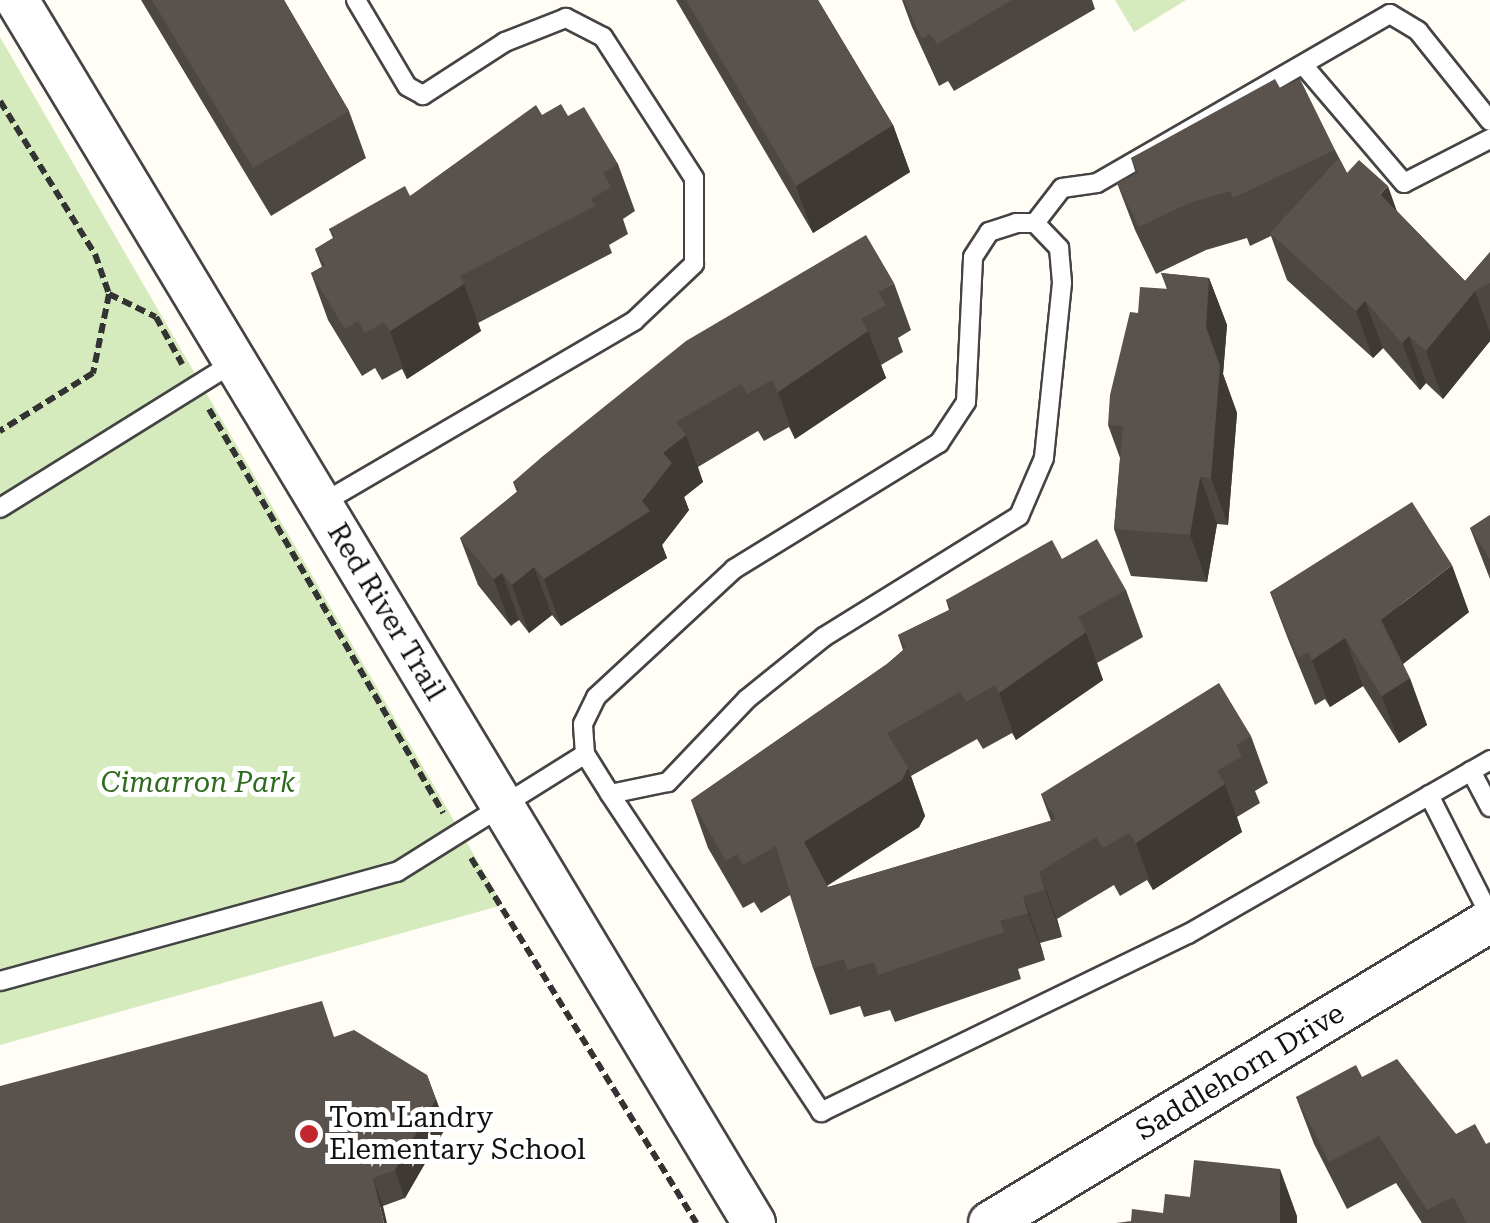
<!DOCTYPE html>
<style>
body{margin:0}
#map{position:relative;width:1490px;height:1223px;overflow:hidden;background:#fffdf5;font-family:"Roboto Serif",serif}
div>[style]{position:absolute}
.green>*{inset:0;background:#d5ebbd}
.path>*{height:6px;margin-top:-3px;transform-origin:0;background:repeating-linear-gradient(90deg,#333 0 10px,transparent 0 15px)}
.roads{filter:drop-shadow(2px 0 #444) drop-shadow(-2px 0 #444) drop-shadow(0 2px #444) drop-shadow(0 -2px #444)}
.service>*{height:18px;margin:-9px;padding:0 9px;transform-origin:9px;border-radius:9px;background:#fff}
.tertiary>*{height:42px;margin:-21px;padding:0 21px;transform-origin:21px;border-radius:21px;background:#fff}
.wall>*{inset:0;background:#4d4742}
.shaded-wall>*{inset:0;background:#3f3936;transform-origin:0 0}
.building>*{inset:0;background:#5a524d}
.dots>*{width:28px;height:28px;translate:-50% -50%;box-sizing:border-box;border:5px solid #fff;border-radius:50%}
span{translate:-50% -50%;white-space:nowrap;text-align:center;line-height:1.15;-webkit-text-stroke:10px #fff;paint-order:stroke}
.street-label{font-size:28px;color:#111}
.park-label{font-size:28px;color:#2f6b1f;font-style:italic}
.poi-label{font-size:28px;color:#111}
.left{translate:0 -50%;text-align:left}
</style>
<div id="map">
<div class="green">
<i style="clip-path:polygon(1115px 0,1186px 0,1134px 32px)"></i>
<i style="clip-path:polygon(0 37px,503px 905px,0 1045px)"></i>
</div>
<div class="path">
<i style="left:0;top:101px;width:180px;rotate:58.2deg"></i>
<i style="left:95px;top:254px;width:42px;rotate:70.7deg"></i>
<i style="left:109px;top:294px;width:81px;rotate:101.4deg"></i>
<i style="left:93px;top:373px;width:110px;rotate:148.1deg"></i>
<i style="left:109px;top:294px;width:52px;rotate:26.1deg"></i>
<i style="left:156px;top:317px;width:54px;rotate:61deg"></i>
<i style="left:209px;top:409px;width:467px;rotate:59.9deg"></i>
<i style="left:471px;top:858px;width:429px;rotate:58.3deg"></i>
</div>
<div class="roads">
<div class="service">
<i style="left:1304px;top:66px;width:154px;rotate:49.5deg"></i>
<i style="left:1404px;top:183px;width:97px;rotate:-27.1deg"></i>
<i style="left:1016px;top:223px;width:19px"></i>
<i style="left:1035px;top:223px;width:35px;rotate:46deg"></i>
<i style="left:1059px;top:248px;width:35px;rotate:85deg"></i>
<i style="left:1062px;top:283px;width:176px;rotate:95.9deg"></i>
<i style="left:1044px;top:458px;width:63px;rotate:113.3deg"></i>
<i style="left:1019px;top:516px;width:229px;rotate:148.2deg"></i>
<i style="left:824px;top:637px;width:99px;rotate:141.2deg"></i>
<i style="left:747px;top:699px;width:115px;rotate:133.6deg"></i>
<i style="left:668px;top:782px;width:59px;rotate:168.3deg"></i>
<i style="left:610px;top:794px;width:47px;rotate:-122deg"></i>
<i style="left:585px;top:754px;width:30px;rotate:-94deg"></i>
<i style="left:583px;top:724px;width:30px;rotate:-64deg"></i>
<i style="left:596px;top:697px;width:188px;rotate:-42.8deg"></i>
<i style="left:734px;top:569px;width:241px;rotate:-31.6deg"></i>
<i style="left:939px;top:443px;width:49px;rotate:-56.6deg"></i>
<i style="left:966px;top:402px;width:145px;rotate:-87.2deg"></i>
<i style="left:973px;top:257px;width:30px;rotate:-57deg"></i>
<i style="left:989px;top:232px;width:28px;rotate:-18deg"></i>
<i style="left:1035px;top:223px;width:44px;rotate:-52.4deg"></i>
<i style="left:1062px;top:188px;width:35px;rotate:-8deg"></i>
<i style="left:1097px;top:183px;width:338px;rotate:-30deg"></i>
<i style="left:1390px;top:14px;width:33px;rotate:31deg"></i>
<i style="left:1418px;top:31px;width:115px;rotate:51.3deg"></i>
<i style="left:321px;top:504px;width:363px;rotate:-30.3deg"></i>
<i style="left:634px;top:321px;width:83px;rotate:-43.5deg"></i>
<i style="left:694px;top:264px;width:86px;rotate:-90deg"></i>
<i style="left:694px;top:178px;width:168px;rotate:-122.8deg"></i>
<i style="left:603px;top:37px;width:42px;rotate:-152.8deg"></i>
<i style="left:566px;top:18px;width:66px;rotate:158.5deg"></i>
<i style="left:505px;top:42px;width:98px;rotate:147.1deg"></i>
<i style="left:423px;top:95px;width:18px;rotate:-151deg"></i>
<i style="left:407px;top:86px;width:100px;rotate:-120.7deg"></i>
<i style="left:0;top:508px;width:277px;rotate:-31.9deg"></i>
<i style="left:1471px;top:771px;width:41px;rotate:62.2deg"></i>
<i style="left:610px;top:794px;width:382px;rotate:56.4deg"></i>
<i style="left:821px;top:1112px;width:408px;rotate:-25.9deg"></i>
<i style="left:1188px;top:934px;width:349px;rotate:-29.9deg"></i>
<i style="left:1429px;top:795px;width:136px;rotate:63.2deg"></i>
<i style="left:0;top:981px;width:412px;rotate:-15.4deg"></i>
<i style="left:397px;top:872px;width:222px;rotate:-32.1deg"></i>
</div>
<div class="tertiary">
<i style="left:17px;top:0;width:1428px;rotate:58.93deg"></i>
<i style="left:990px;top:1223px;width:584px;rotate:-31.13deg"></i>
</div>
</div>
<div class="wall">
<i style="clip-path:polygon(141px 0,284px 0,349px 111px,366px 158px,271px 216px)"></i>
<i style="clip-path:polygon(676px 0,818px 0,893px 125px,910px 172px,813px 233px)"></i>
<i style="clip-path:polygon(902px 0,1092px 0,1095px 9px,954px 91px,948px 81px,939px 86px,912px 27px)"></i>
<i style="clip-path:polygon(1280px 88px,1335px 150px,1347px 173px,1397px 211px,1465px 281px,1490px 252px,1490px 341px,1443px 399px,1426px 383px,1420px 390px,1383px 348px,1373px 358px,1287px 280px,1271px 236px,1250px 246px,1247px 238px,1206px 250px,1156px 274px,1135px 230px,1117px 183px,1136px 174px,1131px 158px)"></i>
<i style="clip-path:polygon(542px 115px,568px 116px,618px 164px,635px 211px,623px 219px,628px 234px,609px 245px,612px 253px,478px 323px,481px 331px,407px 379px,402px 369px,382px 380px,375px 368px,362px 376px,328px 320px,311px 273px,322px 267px,315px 249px,333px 238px,329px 229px,410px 196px)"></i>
<i style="clip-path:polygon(1161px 273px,1209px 278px,1227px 325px,1223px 374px,1237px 413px,1228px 525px,1217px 524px,1207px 582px,1131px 576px,1114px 529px,1120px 458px,1108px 425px,1138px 313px,1167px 289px)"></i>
<i style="clip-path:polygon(894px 283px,911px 330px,898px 338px,903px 352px,881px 365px,886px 378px,795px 439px,789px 427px,764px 441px,758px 431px,698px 467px,703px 482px,684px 497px,689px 510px,662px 545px,667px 558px,561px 626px,552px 615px,529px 633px,519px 620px,511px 626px,478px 585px,460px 538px,517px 492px,513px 482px)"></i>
<i style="clip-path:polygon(1490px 515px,1490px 579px,1470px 528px)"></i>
<i style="clip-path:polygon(1062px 559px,1126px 590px,1143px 637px,1097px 663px,1103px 680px,1016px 740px,1012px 733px,983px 749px,977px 739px,911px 776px,925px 816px,919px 827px,827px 886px,828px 887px,1051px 821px,1041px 794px,1251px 736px,1268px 783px,1255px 791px,1260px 803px,1237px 817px,1242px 832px,1153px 890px,1147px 880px,1120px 896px,1114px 885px,1057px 919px,1062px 937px,1040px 943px,1045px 960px,1018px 969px,1021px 979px,895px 1022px,890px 1010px,864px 1017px,860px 1006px,830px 1015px,813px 968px,790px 895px,761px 913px,754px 902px,743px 908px,708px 848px,691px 800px,887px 664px,903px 650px,898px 635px,949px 610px,946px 600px)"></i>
<i style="clip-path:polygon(1270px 592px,1469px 612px,1403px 664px,1427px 725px,1399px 743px,1363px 686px,1330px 707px,1325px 699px,1315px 705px,1288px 639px)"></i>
<i style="clip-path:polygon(334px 1037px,427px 1075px,446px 1127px,405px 1198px,383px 1206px,0 1223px)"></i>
<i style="clip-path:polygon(1362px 1077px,1456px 1134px,1486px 1144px,1490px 1223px,1422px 1223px,1396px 1183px,1347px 1209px,1314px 1144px,1296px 1097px)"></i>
</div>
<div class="shaded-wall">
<i style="clip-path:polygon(893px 125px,910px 172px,813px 233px,796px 186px)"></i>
<i style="clip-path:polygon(1388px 186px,1405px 234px,1380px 194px)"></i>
<i style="clip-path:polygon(1209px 278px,1227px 325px,1223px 374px,1237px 413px,1228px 525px,1211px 478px,1206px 327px)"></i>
<i style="clip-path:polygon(464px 284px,481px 331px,407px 379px,390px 331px)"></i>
<i style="clip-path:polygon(1475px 291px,1490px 333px,1490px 341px,1443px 399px,1426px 351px)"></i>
<i style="clip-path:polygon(1365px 301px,1383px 348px,1373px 358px,1356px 311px)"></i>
<i style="clip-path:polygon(868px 331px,886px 378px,795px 439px,778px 392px)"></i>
<i style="clip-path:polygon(1409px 336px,1426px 383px,1420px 390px,1402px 343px)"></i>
<i style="clip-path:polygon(686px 435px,703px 482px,684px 497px,689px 510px,662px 545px,667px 558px,561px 626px,544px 579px,642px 501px,663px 453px)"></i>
<i style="clip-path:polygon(1200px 477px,1217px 524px,1207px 582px,1190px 535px)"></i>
<i style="clip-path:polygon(1452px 565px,1469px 612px,1399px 667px,1381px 620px)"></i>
<i style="clip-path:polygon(534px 567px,552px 615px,529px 633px,512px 585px)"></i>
<i style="left:502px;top:573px;width:50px;height:10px;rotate:70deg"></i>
<i style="clip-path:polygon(1086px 632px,1103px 680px,1016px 740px,999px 693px)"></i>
<i style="clip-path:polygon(1345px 638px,1363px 686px,1330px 707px,1312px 660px)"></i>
<i style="clip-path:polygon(1410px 678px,1427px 725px,1399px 743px,1382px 696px)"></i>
<i style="clip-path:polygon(908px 768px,925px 816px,919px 827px,821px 889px,804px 842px)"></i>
<i style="clip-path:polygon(1225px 784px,1242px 832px,1153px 890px,1136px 843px)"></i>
<i style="clip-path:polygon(1039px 872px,1057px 919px,1062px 937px,1045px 890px)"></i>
<i style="clip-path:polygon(1023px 896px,1040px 943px,1045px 960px,1028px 913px)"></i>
<i style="clip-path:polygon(436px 1099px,446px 1127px,405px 1198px,395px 1170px)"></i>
<i style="clip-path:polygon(1280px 1169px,1297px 1216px,1297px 1223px,1280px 1223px)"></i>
<i style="clip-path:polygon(373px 1178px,383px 1206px,387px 1223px,384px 1223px)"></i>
</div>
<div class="building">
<i style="clip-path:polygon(152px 0,284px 0,349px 111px,253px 168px)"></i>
<i style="clip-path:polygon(686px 0,818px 0,893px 125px,796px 186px)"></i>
<i style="clip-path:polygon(904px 0,1012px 0,937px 44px,930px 34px,922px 39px)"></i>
<i style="clip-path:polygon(1275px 79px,1280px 88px,1300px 79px,1335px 150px,1233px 198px,1230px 191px,1189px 203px,1139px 227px,1117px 183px,1138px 173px,1131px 158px)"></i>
<i style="clip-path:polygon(561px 104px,568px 116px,584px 107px,618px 164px,603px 173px,611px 187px,591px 199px,595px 206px,460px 276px,464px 284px,390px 331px,384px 322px,365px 333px,358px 321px,345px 329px,311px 273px,325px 265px,315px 249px,335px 237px,329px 229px,405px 186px,410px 196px,536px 105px,542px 115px)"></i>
<i style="clip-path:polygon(1339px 158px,1347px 173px,1359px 160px,1388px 186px,1380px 194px,1465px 281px,1490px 252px,1490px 283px,1475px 291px,1426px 351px,1409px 336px,1402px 343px,1365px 301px,1356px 311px,1270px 233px)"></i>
<i style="clip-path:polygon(866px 235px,894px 283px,878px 292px,886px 305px,861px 319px,868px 331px,778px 392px,772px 380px,747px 394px,741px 384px,676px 422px,686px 435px,663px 453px,672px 463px,642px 501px,650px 511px,544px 579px,534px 567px,512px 585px,502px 573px,494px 579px,460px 538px,519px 490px,513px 482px,543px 456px,686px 341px)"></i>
<i style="clip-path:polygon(1161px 273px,1209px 278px,1206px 327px,1220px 366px,1211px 478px,1200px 477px,1190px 535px,1114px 529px,1123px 426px,1108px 425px,1110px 395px,1130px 312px,1138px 313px,1140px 287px,1169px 289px)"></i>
<i style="clip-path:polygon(1412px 502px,1452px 565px,1381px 620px,1410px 678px,1382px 696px,1345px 638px,1312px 660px,1308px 652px,1298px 658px,1270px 592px)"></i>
<i style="clip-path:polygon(1490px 515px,1490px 559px,1470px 528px)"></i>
<i style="clip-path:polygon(1097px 539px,1126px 590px,1078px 617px,1086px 632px,999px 693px,995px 685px,966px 702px,960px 692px,887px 733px,908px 768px,902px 780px,804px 842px,828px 887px,1056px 819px,1041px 794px,1219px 683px,1251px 736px,1236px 745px,1242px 756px,1217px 771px,1225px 784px,1136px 843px,1129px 833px,1103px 848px,1096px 837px,1039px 872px,1045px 890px,1023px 896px,1028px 913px,1000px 921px,1004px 932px,878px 975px,874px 962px,847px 970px,844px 959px,813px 968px,776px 846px,743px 865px,737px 854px,726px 861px,691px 800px,887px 664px,906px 648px,898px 635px,951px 609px,946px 600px,1052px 540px,1062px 559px)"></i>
<i style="clip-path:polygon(322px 1001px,334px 1037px,354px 1030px,427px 1075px,436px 1099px,395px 1170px,373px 1178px,384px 1223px,0 1223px,0 1086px)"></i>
<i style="clip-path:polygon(1397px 1059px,1456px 1134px,1475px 1124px,1486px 1144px,1490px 1142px,1490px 1223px,1467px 1223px,1453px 1197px,1427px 1210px,1379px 1136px,1329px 1162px,1296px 1097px,1356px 1065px,1362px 1077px)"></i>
<i style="clip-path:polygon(1194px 1160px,1280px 1169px,1280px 1223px,1116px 1223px,1131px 1221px,1132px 1209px,1163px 1213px,1165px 1194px,1190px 1197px)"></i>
</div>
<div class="dots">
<i style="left:309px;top:1134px;background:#c4262e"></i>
</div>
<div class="street-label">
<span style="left:386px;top:612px;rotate:59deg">Red River Trail</span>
<span style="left:1240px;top:1072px;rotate:-31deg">Saddlehorn Drive</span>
</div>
<div class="park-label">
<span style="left:198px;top:783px">Cimarron Park</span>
</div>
<div class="poi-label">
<span class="left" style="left:329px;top:1134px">Tom Landry<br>Elementary School</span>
</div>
</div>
